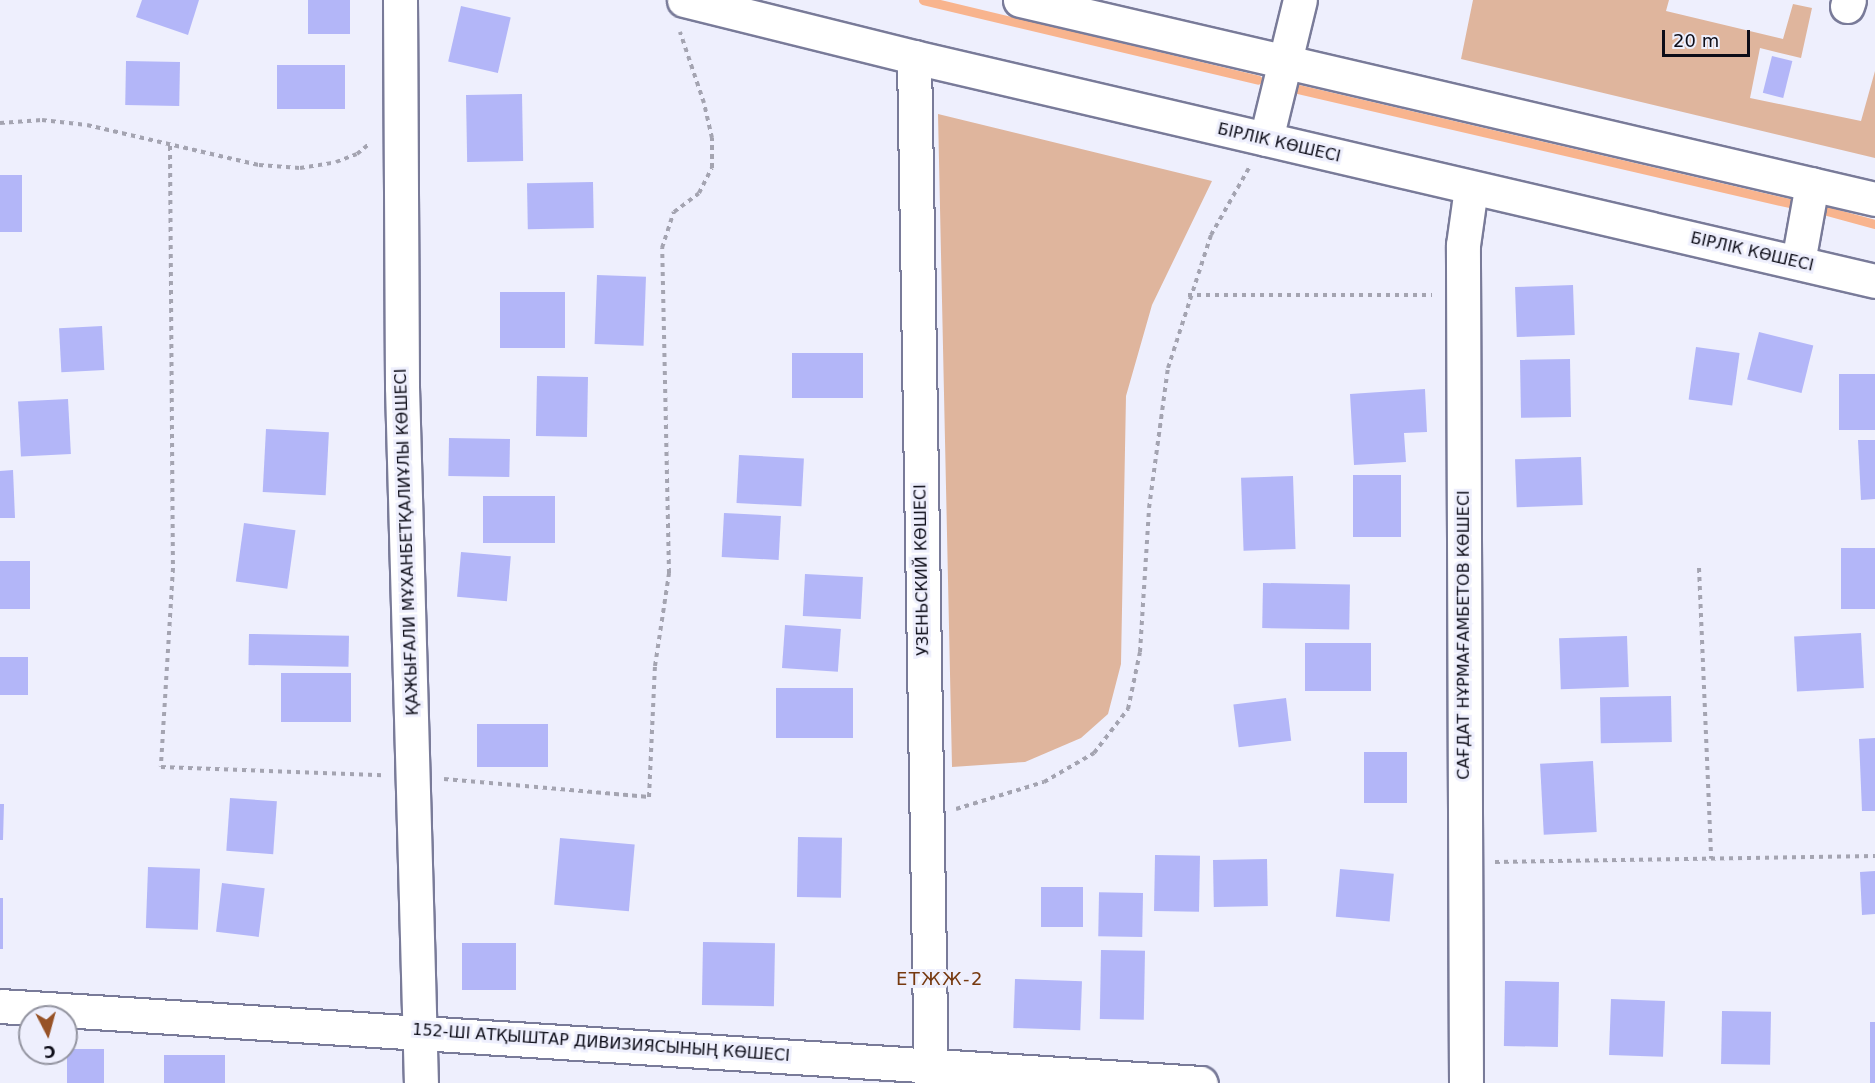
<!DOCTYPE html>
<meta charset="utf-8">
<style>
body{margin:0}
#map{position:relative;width:1875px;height:1083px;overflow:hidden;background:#eeeffd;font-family:"DejaVu Sans",sans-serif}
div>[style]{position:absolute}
.green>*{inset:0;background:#dfb59d}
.stream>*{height:9px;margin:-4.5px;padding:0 4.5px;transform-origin:4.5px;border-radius:4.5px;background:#f8b48e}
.building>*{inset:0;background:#b3b6f8;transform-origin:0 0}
.path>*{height:4px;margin-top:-2px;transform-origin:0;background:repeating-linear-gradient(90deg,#a4a4b1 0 4.5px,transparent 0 9px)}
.roads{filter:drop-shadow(2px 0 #797b99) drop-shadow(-2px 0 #797b99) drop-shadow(0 2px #797b99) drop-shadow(0 -2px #797b99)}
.minor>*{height:33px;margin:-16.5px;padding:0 16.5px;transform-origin:16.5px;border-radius:16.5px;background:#fff}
span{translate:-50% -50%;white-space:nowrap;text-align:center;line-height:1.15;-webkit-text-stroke:6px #eeeffd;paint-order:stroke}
.street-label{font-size:16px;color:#0d0d18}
.neighbourhood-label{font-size:18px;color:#76390f;letter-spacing:1.5px}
.north{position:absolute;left:18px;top:1005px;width:60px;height:60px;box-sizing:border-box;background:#eeeffd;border:2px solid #9495a1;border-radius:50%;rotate:174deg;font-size:16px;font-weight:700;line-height:24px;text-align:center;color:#0d0d18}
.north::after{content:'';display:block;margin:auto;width:21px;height:27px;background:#975226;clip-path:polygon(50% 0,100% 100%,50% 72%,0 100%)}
.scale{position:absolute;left:1662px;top:30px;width:88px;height:27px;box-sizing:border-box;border:3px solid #0d0d18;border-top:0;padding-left:8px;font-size:18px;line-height:21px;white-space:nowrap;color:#0d0d18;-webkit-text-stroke:4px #eeeffd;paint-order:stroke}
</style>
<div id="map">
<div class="green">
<i style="clip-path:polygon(1473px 0,1669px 0,1666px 11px,1783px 39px,1793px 4px,1812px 8px,1801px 58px,1760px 48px,1750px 98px,1861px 121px,1875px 71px,1875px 158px,1461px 59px)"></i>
<i style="clip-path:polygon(938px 114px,1212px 181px,1152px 305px,1126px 396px,1121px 664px,1108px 714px,1081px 738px,1025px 762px,952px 767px)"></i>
</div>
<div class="stream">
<i style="left:923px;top:0;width:344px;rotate:13.4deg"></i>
<i style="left:1298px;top:89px;width:504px;rotate:13.07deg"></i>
<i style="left:1823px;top:210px;width:54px;rotate:15.1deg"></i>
</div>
<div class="building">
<i style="clip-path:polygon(142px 0,199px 0,188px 35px,136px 17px)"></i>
<i style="left:308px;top:0;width:42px;height:34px"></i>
<i style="left:461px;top:6px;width:51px;height:57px;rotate:13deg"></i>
<i style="left:1772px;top:56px;width:21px;height:38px;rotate:14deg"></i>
<i style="left:126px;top:61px;width:54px;height:44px;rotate:1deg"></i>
<i style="left:277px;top:65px;width:68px;height:44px"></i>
<i style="left:522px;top:94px;width:67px;height:56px;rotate:89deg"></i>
<i style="left:0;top:175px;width:22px;height:57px"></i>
<i style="left:593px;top:182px;width:46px;height:66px;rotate:89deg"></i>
<i style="left:597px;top:275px;width:49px;height:69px;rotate:2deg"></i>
<i style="left:1573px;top:285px;width:50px;height:58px;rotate:88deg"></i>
<i style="left:500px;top:292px;width:65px;height:56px"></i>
<i style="left:102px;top:326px;width:44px;height:43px;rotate:87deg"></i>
<i style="left:1759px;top:332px;width:56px;height:49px;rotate:14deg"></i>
<i style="left:1696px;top:347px;width:44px;height:53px;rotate:8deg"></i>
<i style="left:792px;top:353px;width:71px;height:45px"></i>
<i style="left:1570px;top:359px;width:58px;height:50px;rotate:89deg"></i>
<i style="left:1875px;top:374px;width:56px;height:36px;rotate:90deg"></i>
<i style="left:537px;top:376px;width:51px;height:60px;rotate:1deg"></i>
<i style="clip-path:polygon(1425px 389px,1427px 432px,1404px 433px,1406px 462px,1354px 465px,1350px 394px)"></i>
<i style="left:68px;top:399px;width:55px;height:50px;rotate:87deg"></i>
<i style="left:266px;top:429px;width:63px;height:63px;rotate:3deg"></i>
<i style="left:449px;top:438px;width:61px;height:38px;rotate:1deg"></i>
<i style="clip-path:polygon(1858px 440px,1875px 440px,1875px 499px,1861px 500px)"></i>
<i style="left:739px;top:455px;width:65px;height:48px;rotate:3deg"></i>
<i style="left:1581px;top:457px;width:48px;height:66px;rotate:88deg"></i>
<i style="clip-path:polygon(13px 470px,15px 518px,0 518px,0 471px)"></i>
<i style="left:1353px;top:475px;width:48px;height:62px"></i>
<i style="left:1293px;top:476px;width:73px;height:52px;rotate:88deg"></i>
<i style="left:483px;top:496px;width:72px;height:47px"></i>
<i style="left:724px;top:513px;width:57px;height:44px;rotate:3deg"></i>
<i style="left:244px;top:523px;width:52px;height:59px;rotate:8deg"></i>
<i style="left:1875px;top:548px;width:61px;height:34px;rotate:90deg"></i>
<i style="left:461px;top:552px;width:50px;height:45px;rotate:5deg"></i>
<i style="left:0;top:561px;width:30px;height:48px"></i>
<i style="left:805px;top:574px;width:58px;height:42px;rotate:3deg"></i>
<i style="left:1263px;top:583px;width:87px;height:45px;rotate:1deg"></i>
<i style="left:785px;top:625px;width:56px;height:43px;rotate:4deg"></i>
<i style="left:1861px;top:633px;width:55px;height:67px;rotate:87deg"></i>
<i style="left:249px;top:634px;width:100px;height:31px;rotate:1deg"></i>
<i style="left:1627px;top:636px;width:51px;height:68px;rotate:88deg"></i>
<i style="left:1305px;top:643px;width:66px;height:48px"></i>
<i style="left:0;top:657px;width:28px;height:38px"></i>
<i style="left:351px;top:673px;width:49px;height:70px;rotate:90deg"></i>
<i style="left:776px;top:688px;width:77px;height:50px"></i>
<i style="left:1671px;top:696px;width:46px;height:71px;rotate:89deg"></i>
<i style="left:1286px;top:698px;width:43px;height:53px;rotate:83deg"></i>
<i style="left:548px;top:724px;width:43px;height:71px;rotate:90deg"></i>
<i style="clip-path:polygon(1875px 738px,1875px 811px,1862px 811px,1859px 739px)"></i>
<i style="left:1364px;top:752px;width:43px;height:51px"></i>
<i style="left:1593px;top:761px;width:71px;height:53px;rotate:87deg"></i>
<i style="left:230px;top:798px;width:47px;height:53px;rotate:4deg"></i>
<i style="clip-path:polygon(0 804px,4px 804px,3px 840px,0 840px)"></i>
<i style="left:798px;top:837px;width:44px;height:60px;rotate:1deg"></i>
<i style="left:560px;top:838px;width:75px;height:67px;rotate:5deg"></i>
<i style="left:1155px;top:855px;width:45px;height:56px;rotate:1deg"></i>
<i style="left:1267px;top:859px;width:47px;height:54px;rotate:89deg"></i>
<i style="left:148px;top:867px;width:52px;height:61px;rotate:2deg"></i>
<i style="left:1340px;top:869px;width:54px;height:48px;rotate:5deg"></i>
<i style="clip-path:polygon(1875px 871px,1875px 914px,1862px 915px,1860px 872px)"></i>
<i style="left:222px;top:883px;width:43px;height:49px;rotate:7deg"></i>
<i style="left:1041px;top:887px;width:42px;height:40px"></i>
<i style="left:1143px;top:893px;width:44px;height:44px;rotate:91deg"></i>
<i style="left:0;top:898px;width:3px;height:51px"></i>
<i style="left:703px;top:942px;width:72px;height:63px;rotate:1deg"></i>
<i style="left:462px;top:943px;width:54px;height:47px"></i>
<i style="left:1101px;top:950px;width:44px;height:69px;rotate:1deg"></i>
<i style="left:1015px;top:979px;width:67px;height:49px;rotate:2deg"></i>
<i style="left:1505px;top:981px;width:54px;height:65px;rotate:1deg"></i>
<i style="left:1611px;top:999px;width:54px;height:56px;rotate:2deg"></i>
<i style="left:1722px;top:1011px;width:49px;height:53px;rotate:1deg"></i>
<i style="left:1870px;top:1022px;width:5px;height:61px"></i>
<i style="left:67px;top:1049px;width:37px;height:34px"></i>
<i style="left:164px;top:1055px;width:61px;height:28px"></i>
</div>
<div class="path">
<i style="left:0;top:123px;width:42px;rotate:-4.1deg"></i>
<i style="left:42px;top:120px;width:45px;rotate:6.3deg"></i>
<i style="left:87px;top:125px;width:177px;rotate:13.1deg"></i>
<i style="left:259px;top:165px;width:41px;rotate:4.2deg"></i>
<i style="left:300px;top:168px;width:36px;rotate:-9deg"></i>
<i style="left:336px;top:162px;width:22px;rotate:-21deg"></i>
<i style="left:357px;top:154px;width:16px;rotate:-40deg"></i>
<i style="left:170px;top:146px;width:422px;rotate:89.6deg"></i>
<i style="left:173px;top:568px;width:199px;rotate:93.5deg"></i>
<i style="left:161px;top:767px;width:222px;rotate:2.1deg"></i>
<i style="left:1188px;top:295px;width:244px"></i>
<i style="left:1699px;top:568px;width:291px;rotate:87.6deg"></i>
<i style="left:444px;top:779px;width:206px;rotate:5deg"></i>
<i style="left:649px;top:797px;width:131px;rotate:-87.4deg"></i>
<i style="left:655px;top:666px;width:94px;rotate:-81.4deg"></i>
<i style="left:669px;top:573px;width:325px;rotate:-91.2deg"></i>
<i style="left:662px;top:248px;width:38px;rotate:-72deg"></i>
<i style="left:674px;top:212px;width:31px;rotate:-37deg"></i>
<i style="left:699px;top:193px;width:28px;rotate:-63deg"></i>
<i style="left:712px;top:168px;width:30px;rotate:-90deg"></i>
<i style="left:712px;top:138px;width:36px;rotate:-103deg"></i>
<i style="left:704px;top:103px;width:75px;rotate:-108.7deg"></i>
<i style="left:956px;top:809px;width:92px;rotate:-17.1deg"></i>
<i style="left:1044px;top:782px;width:58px;rotate:-30.1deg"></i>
<i style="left:1094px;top:753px;width:56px;rotate:-52.3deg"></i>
<i style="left:1128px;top:709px;width:58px;rotate:-78.1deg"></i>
<i style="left:1140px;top:652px;width:144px;rotate:-86.4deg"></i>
<i style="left:1149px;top:508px;width:141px;rotate:-82.3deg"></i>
<i style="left:1168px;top:368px;width:140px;rotate:-72.1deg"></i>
<i style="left:1211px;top:235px;width:79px;rotate:-60.5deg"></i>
<i style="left:1495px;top:862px;width:380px;rotate:-0.9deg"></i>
</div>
<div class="roads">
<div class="minor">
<i style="left:400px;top:0;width:387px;rotate:89.7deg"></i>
<i style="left:402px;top:387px;width:696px;rotate:88.44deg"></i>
<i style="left:684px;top:0;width:237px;rotate:13.9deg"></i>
<i style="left:914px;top:57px;width:987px;rotate:13.12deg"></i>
<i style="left:1020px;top:0;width:878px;rotate:13.1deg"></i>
<i style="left:1847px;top:6px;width:6px;rotate:-72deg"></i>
<i style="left:914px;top:57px;width:1026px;rotate:89.05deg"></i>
<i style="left:1266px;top:139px;width:143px;rotate:-76.3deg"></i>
<i style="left:1798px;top:262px;width:79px;rotate:-79.8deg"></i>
<i style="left:0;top:1006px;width:1203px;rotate:3.67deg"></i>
<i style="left:1466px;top:1083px;width:838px;rotate:-90.21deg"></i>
<i style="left:1463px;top:245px;width:58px;rotate:-82deg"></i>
</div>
</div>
<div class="street-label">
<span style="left:1279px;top:143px;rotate:13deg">БІРЛІК КӨШЕСІ</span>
<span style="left:1752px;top:252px;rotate:13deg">БІРЛІК КӨШЕСІ</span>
<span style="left:407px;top:542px;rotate:-92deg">ҚАЖЫҒАЛИ МҰХАНБЕТҚАЛИҰЛЫ КӨШЕСІ</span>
<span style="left:922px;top:570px;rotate:-91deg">УЗЕНЬСКИЙ КӨШЕСІ</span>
<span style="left:1464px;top:635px;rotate:-90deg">САҒДАТ НҰРМАҒАМБЕТОВ КӨШЕСІ</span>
<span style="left:601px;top:1043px;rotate:4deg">152-ШІ АТҚЫШТАР ДИВИЗИЯСЫНЫҢ КӨШЕСІ</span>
</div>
<div class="neighbourhood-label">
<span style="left:940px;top:979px">ЕТЖЖ-2</span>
</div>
<div class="north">С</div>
<div class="scale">20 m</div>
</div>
